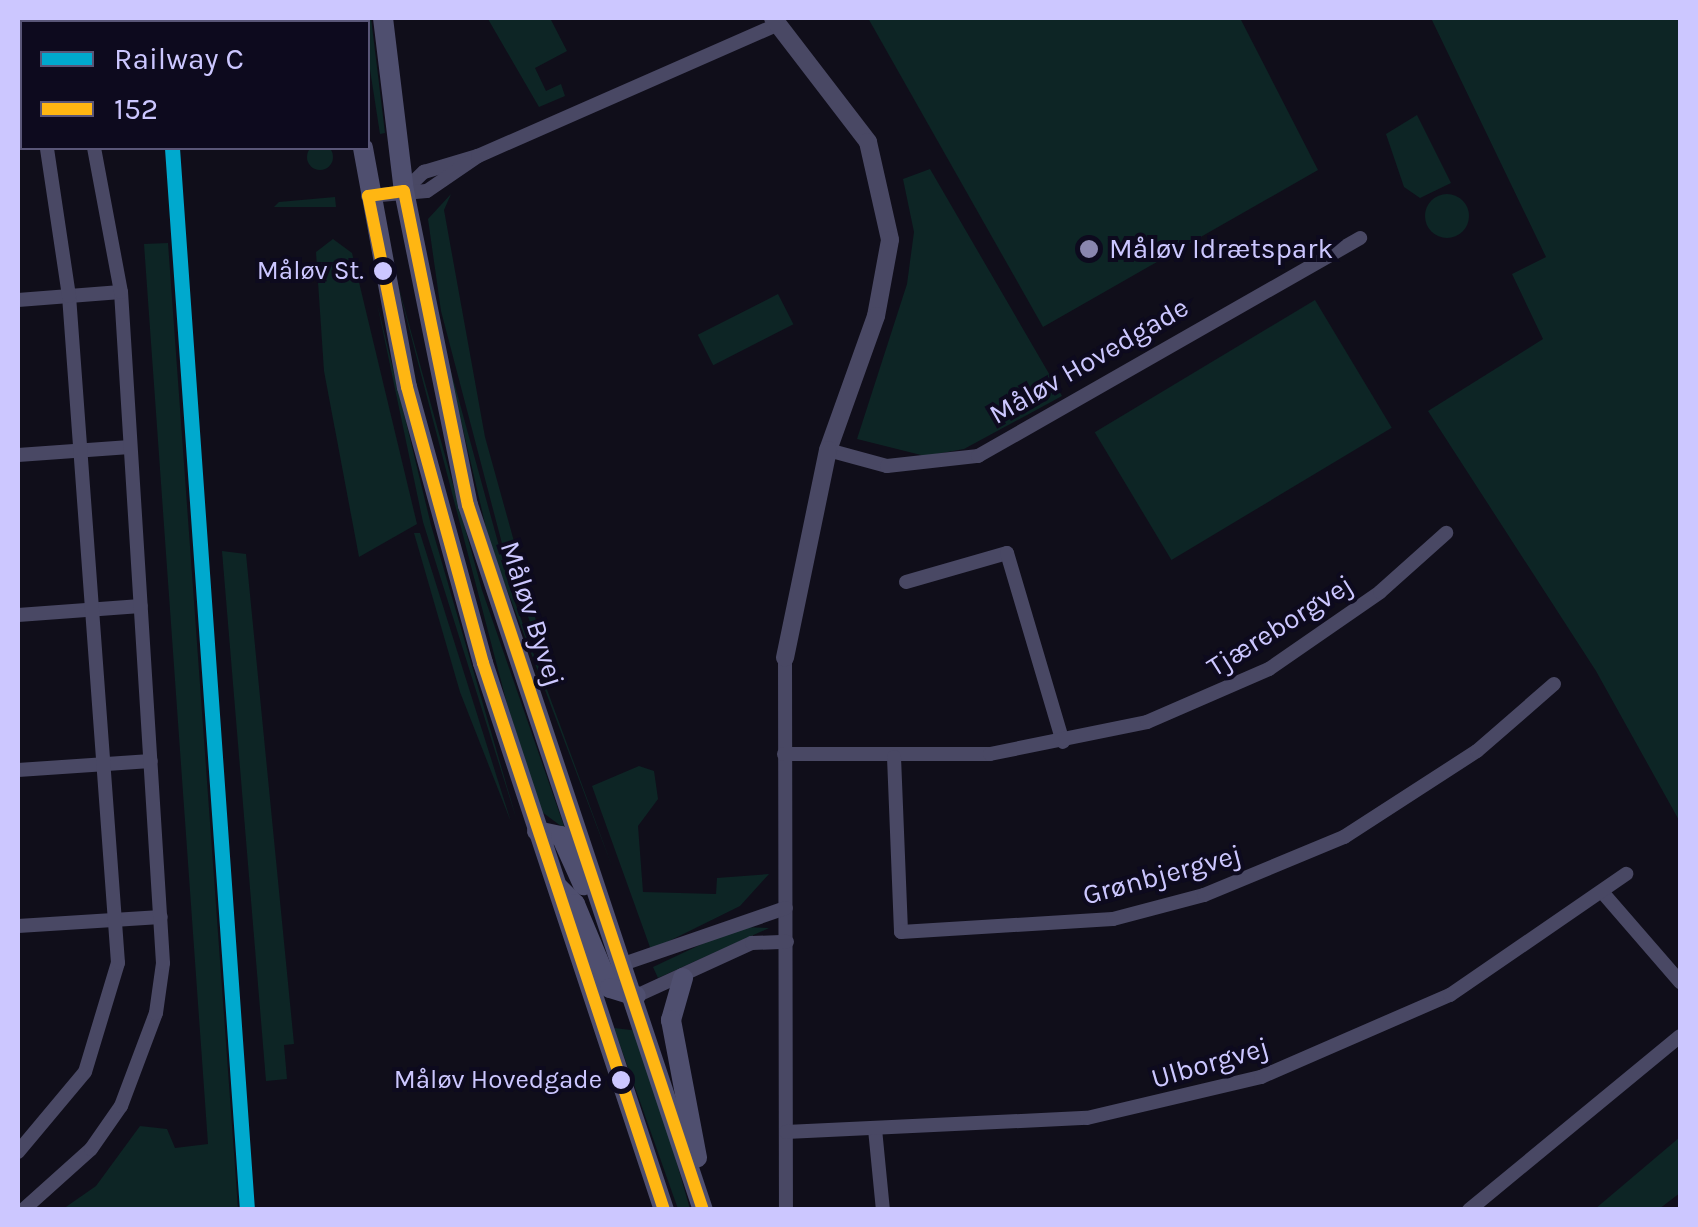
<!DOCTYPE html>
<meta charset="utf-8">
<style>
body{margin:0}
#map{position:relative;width:1698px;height:1227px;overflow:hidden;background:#100e1a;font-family:Karla,sans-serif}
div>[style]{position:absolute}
.green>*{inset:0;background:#0d2525;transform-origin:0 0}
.round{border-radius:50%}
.minor>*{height:14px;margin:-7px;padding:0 7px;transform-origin:7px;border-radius:7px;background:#494864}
.tertiary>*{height:18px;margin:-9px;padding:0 9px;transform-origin:9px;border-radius:9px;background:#494864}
.secondary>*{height:20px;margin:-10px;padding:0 10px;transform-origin:10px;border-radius:10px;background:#4f4f6f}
.bus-1>*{height:12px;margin:-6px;padding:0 6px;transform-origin:6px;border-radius:6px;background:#ffb612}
.rail-1>*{height:15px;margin:-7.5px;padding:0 7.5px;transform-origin:7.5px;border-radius:7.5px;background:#00a9ce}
.dots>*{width:28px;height:28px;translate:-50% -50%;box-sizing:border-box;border:5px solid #0d0a1e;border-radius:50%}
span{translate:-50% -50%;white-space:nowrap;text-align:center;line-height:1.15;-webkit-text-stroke:8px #0d0a1e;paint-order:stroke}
.bus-label{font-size:26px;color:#ccc7ff}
.right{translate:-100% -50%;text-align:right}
.poi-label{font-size:28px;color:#ccc7ff}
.left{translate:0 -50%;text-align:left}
.street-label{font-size:28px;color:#ccc7ff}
.frame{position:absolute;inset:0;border:20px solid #ccc7ff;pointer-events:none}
.legend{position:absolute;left:20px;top:20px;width:350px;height:130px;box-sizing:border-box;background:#0d0a1e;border:2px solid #595678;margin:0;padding:12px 18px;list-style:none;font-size:30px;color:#ccc7ff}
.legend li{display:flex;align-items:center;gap:20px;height:50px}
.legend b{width:50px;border:2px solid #595678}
</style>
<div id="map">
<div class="green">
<i style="clip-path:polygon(362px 18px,371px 18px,385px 133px,380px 134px)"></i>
<i style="clip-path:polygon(550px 18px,567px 51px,535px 68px,546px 91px,561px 84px,565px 96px,539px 107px,488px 19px)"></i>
<i style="clip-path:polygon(868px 18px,1240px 18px,1318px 170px,1043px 327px)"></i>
<i style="clip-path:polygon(1431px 18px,1680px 18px,1680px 822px,1596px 671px,1428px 411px,1543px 339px,1512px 274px,1546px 257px)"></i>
<i style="clip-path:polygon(1417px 115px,1451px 183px,1420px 198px,1404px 187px,1386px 134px)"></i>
<i class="round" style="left:307px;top:144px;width:26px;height:26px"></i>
<i style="clip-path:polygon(930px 169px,1062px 396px,964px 449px,925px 456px,857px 439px,907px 284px,914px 232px,903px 179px)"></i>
<i class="round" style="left:1425px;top:194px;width:44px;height:44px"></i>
<i style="clip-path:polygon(451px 194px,444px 210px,485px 437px,555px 689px,505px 555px,441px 311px,428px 219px)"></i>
<i style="clip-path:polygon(335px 197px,336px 207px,274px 207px,279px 202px)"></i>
<i style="clip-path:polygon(333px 239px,352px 253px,417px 524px,359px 557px,324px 371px,316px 252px)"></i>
<i style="clip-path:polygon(168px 243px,238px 1209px,63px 1209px,96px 1186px,140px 1126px,167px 1129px,175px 1148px,208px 1144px,144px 244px)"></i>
<i style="clip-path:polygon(391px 259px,482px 590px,565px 829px,542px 812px,507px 704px)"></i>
<i style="left:778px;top:294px;width:34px;height:90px;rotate:63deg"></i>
<i style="left:1315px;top:300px;width:149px;height:257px;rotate:59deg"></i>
<i style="clip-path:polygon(377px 303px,431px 525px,517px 821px,423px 522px)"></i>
<i style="clip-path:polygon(441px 335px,513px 597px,613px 869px,490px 545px)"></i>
<i style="clip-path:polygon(414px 533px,420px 533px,511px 822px,460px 692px)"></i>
<i style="clip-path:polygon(222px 551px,246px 554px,294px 1044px,284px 1045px,287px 1079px,266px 1081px)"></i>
<i style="clip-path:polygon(639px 766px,654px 771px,658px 799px,638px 826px,643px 892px,716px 894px,717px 878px,769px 874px,740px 906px,651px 950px,592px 786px)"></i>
<i style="clip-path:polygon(738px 927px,769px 928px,658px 978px,653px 967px)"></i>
<i style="clip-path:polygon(614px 1028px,639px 1031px,690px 1209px,678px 1209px)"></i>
<i style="clip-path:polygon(1680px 1137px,1680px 1193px,1659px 1209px,1595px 1209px)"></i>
</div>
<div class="minor">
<i style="left:18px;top:18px;width:29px;rotate:82deg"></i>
<i style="left:404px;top:191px;width:28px;rotate:-44deg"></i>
<i style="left:424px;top:172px;width:55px;rotate:-16.8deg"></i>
<i style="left:368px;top:196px;width:59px;rotate:-4.8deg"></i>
<i style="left:427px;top:191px;width:62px;rotate:-34.5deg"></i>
<i style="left:478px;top:156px;width:328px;rotate:-23.7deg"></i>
<i style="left:18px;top:300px;width:103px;rotate:-4.4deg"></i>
<i style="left:828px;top:450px;width:61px;rotate:15.2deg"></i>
<i style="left:887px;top:466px;width:92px;rotate:-6.3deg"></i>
<i style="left:978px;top:456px;width:440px;rotate:-29.7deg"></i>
<i style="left:18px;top:455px;width:112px;rotate:-4.1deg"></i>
<i style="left:906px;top:582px;width:105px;rotate:-16deg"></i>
<i style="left:1007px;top:553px;width:197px;rotate:73.5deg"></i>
<i style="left:18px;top:615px;width:123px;rotate:-4.2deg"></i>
<i style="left:785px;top:658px;width:552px;rotate:89.9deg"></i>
<i style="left:784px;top:754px;width:206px"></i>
<i style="left:990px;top:754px;width:160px;rotate:-11.5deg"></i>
<i style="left:1147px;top:722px;width:133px;rotate:-23.5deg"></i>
<i style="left:1269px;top:669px;width:135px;rotate:-34.7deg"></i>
<i style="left:1380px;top:592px;width:89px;rotate:-41.8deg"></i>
<i style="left:894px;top:757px;width:175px;rotate:87.7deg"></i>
<i style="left:901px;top:932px;width:212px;rotate:-3.5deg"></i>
<i style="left:1113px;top:919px;width:94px;rotate:-14.8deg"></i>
<i style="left:1204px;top:895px;width:152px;rotate:-22.5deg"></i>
<i style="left:1344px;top:837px;width:158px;rotate:-32.9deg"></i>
<i style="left:1477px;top:751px;width:102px;rotate:-41deg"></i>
<i style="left:18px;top:770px;width:133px;rotate:-3.9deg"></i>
<i style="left:1603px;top:893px;width:118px;rotate:49.1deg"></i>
<i style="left:18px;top:926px;width:143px;rotate:-3.6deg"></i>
<i style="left:626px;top:963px;width:169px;rotate:-19deg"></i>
<i style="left:636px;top:996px;width:128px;rotate:-24.6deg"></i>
<i style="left:752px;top:943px;width:35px;rotate:-2deg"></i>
<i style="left:875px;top:1129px;width:81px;rotate:84.4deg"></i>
<i style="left:786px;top:1132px;width:301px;rotate:-2.7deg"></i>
<i style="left:1087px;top:1118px;width:179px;rotate:-13.3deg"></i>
<i style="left:1261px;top:1077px;width:206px;rotate:-23.5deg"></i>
<i style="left:1450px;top:995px;width:214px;rotate:-34.5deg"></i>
<i style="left:18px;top:1152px;width:104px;rotate:-50.1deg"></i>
<i style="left:85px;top:1072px;width:114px;rotate:-73.2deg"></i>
<i style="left:118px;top:963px;width:669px;rotate:-94.2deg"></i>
<i style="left:69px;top:296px;width:150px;rotate:-98.5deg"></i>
<i style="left:23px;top:1210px;width:91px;rotate:-41.9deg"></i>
<i style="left:91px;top:1149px;width:52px;rotate:-55.1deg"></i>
<i style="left:121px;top:1106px;width:99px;rotate:-69.4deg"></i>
<i style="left:156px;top:1013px;width:50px;rotate:-82deg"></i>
<i style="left:163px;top:963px;width:672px;rotate:-93.58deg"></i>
<i style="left:121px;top:292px;width:147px;rotate:-100.6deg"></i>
<i style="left:1469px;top:1210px;width:273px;rotate:-39.5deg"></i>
</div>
<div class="tertiary">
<i style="left:773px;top:18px;width:156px;rotate:52.5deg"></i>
<i style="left:868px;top:142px;width:100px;rotate:77.3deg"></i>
<i style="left:890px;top:240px;width:77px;rotate:100.4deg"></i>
<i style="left:876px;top:316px;width:142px;rotate:109.7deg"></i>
<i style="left:828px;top:450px;width:212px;rotate:101.7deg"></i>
</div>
<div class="secondary">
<i style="left:350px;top:18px;width:4px;rotate:90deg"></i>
<i style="left:383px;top:18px;width:174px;rotate:83.1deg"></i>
<i style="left:404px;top:191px;width:320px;rotate:78.5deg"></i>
<i style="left:468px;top:505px;width:743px;rotate:71.57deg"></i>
<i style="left:363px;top:148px;width:243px;rotate:79.6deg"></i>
<i style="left:407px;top:387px;width:286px;rotate:74.6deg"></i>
<i style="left:483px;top:663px;width:576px;rotate:71.69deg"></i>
<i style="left:537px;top:831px;width:25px;rotate:12deg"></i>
<i style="left:561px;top:836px;width:54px;rotate:65.8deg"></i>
<i style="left:559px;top:888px;width:23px;rotate:45deg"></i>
<i style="left:575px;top:904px;width:91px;rotate:67.4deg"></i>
<i style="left:610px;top:988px;width:27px;rotate:17deg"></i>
<i style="left:683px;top:978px;width:44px;rotate:105.9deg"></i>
<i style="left:671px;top:1020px;width:140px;rotate:79.3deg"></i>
</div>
<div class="bus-1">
<i style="left:664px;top:1210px;width:576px;rotate:-108.31deg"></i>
<i style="left:483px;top:663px;width:286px;rotate:-105.4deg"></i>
<i style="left:407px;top:387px;width:195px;rotate:-101.5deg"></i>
<i style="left:368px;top:196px;width:36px;rotate:-8deg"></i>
<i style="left:404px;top:191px;width:320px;rotate:78.5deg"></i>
<i style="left:468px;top:505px;width:743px;rotate:71.57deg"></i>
</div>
<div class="rail-1">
<i style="left:172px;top:148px;width:1065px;rotate:85.96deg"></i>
</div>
<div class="dots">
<i style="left:1089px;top:249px;background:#8a86af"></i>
<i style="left:383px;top:271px;background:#ccc7ff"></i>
<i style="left:621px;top:1080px;background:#ccc7ff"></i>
</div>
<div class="bus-label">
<span class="right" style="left:364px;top:271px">Måløv St.</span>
<span class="right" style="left:602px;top:1080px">Måløv Hovedgade</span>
</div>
<div class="poi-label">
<span class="left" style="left:1109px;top:249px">Måløv Idrætspark</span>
</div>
<div class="street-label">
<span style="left:1089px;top:361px;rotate:-30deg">Måløv Hovedgade</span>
<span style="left:532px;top:614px;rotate:72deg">Måløv Byvej</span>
<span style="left:1280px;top:626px;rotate:-32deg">Tjæreborgvej</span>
<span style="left:1162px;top:875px;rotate:-15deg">Grønbjergvej</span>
<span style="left:1210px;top:1063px;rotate:-16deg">Ulborgvej</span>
</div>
<div class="frame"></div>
<ul class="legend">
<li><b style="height:12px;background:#00a9ce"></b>Railway C</li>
<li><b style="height:12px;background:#ffb612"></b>152</li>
</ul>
</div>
